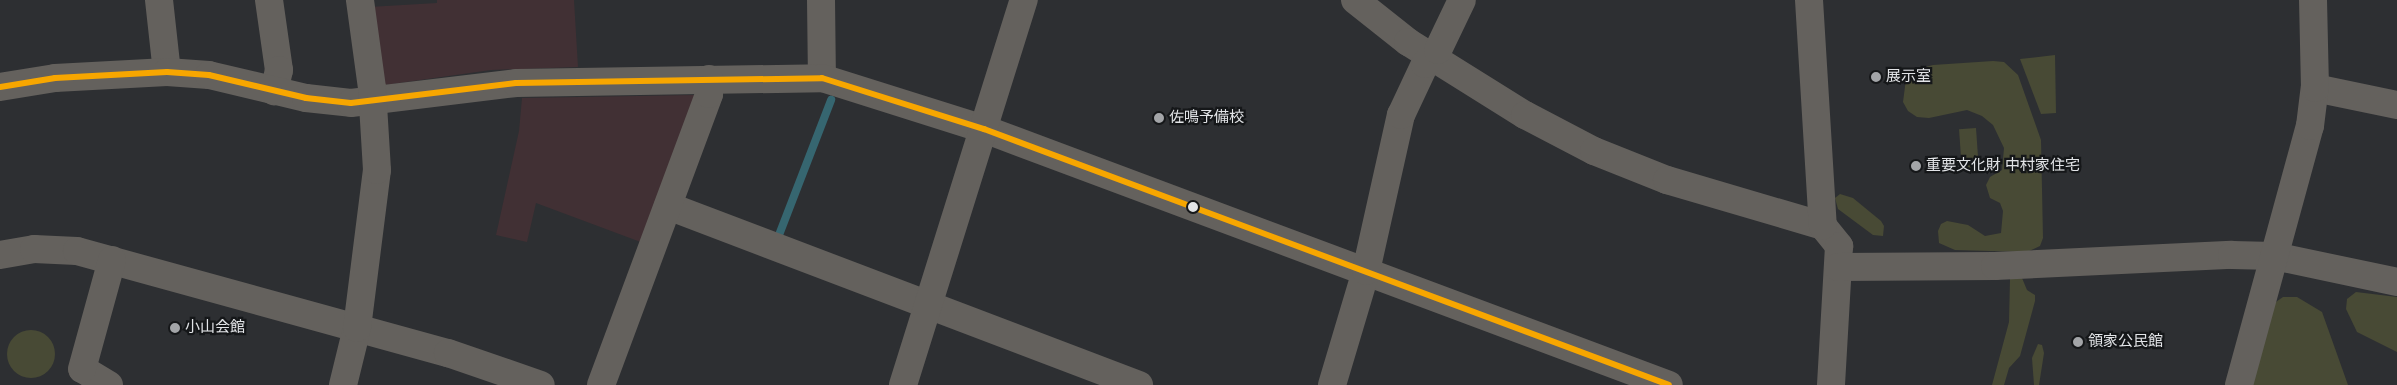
<!DOCTYPE html>
<meta charset="utf-8">
<style>
body{margin:0}
#map{position:relative;width:2397px;height:385px;overflow:hidden;background:#2d2f32;font-family:"DM Sans","Noto Sans JP",sans-serif}
div>[style]{position:absolute}
.industrial>*{inset:0;background:#413034}
.green>*{inset:0;background:#484a35;transform-origin:0 0}
.round{border-radius:50%}
.stream>*{height:8px;margin:-4px;padding:0 4px;transform-origin:4px;border-radius:4px;background:#366670}
.minor>*{height:28px;margin:-14px;padding:0 14px;transform-origin:14px;border-radius:14px;background:#64615d}
.bus-1>*{height:6px;margin:-3px;padding:0 3px;transform-origin:3px;border-radius:3px;background:#f7a600}
.dots>*{width:14px;height:14px;translate:-50% -50%;box-sizing:border-box;border:2px solid #151719;border-radius:50%}
span{translate:-50% -50%;white-space:nowrap;text-align:center;line-height:1.15;-webkit-text-stroke:4.5px #151719;paint-order:stroke}
.poi-label{font-size:15px;color:#e2e4e7}
.left{translate:0 -50%;text-align:left}
</style>
<div id="map">
<div class="industrial">
<i style="clip-path:polygon(437px 0,574px 0,578px 67px,491px 70px,385px 85px,369px 7px,437px 3px)"></i>
<i style="clip-path:polygon(695px 95px,646px 244px,536px 203px,527px 242px,496px 235px,519px 131px,522px 98px)"></i>
</div>
<div class="green">
<i style="clip-path:polygon(2055px 55px,2056px 113px,2041px 114px,2020px 59px)"></i>
<i style="clip-path:polygon(1993px 61px,2004px 62px,2018px 75px,2041px 140px,2043px 238px,2040px 246px,2027px 252px,1955px 250px,1939px 243px,1938px 231px,1941px 224px,1947px 221px,1968px 225px,1985px 236px,2001px 233px,2003px 211px,2000px 203px,1990px 198px,1986px 185px,1990px 177px,2002px 170px,2004px 148px,1993px 125px,1982px 116px,1967px 110px,1929px 118px,1917px 117px,1908px 111px,1903px 102px,1906px 79px,1918px 69px,1933px 65px)"></i>
<i style="left:1976px;top:128px;width:41px;height:17px;rotate:86deg"></i>
<i style="clip-path:polygon(1840px 194px,1853px 198px,1881px 221px,1884px 226px,1883px 236px,1873px 235px,1838px 209px,1835px 198px)"></i>
<i style="clip-path:polygon(2022px 278px,2027px 290px,2035px 295px,2035px 301px,2020px 356px,2009px 368px,2004px 385px,1992px 385px,2009px 322px,2010px 279px)"></i>
<i style="clip-path:polygon(2356px 292px,2397px 297px,2397px 352px,2357px 332px,2346px 309px,2347px 299px)"></i>
<i style="clip-path:polygon(2283px 297px,2297px 297px,2322px 312px,2348px 385px,2249px 385px,2273px 304px)"></i>
<i class="round" style="left:7px;top:330px;width:48px;height:48px"></i>
<i style="clip-path:polygon(2038px 344px,2042px 345px,2044px 353px,2039px 385px,2034px 385px,2032px 358px)"></i>
</div>
<div class="stream">
<i style="left:779px;top:235px;width:145px;rotate:-68.9deg"></i>
</div>
<div class="minor">
<i style="left:159px;top:0;width:72px;rotate:83.7deg"></i>
<i style="left:269px;top:0;width:71px;rotate:81.9deg"></i>
<i style="left:279px;top:70px;width:22px;rotate:103deg"></i>
<i style="left:821px;top:0;width:78px;rotate:89.3deg"></i>
<i style="left:1355px;top:0;width:68px;rotate:38.4deg"></i>
<i style="left:1408px;top:42px;width:138px;rotate:32deg"></i>
<i style="left:1525px;top:115px;width:78px;rotate:27.6deg"></i>
<i style="left:1594px;top:151px;width:79px;rotate:21.7deg"></i>
<i style="left:1667px;top:180px;width:163px;rotate:16.4deg"></i>
<i style="left:1823px;top:226px;width:26px;rotate:51deg"></i>
<i style="left:1839px;top:246px;width:139px;rotate:93.3deg"></i>
<i style="left:1809px;top:0;width:226px;rotate:86.5deg"></i>
<i style="left:0;top:87px;width:56px;rotate:-9.3deg"></i>
<i style="left:55px;top:78px;width:112px;rotate:-3.1deg"></i>
<i style="left:167px;top:72px;width:42px;rotate:4.1deg"></i>
<i style="left:209px;top:75px;width:100px;rotate:13.3deg"></i>
<i style="left:306px;top:98px;width:45px;rotate:6.3deg"></i>
<i style="left:351px;top:103px;width:166px;rotate:-6.9deg"></i>
<i style="left:516px;top:83px;width:306px;rotate:-0.9deg"></i>
<i style="left:822px;top:78px;width:170px;rotate:17.5deg"></i>
<i style="left:984px;top:129px;width:731px;rotate:20.49deg"></i>
<i style="left:2315px;top:88px;width:84px;rotate:11.7deg"></i>
<i style="left:668px;top:206px;width:504px;rotate:20.81deg"></i>
<i style="left:0;top:255px;width:35px;rotate:-10deg"></i>
<i style="left:34px;top:249px;width:43px;rotate:2.7deg"></i>
<i style="left:77px;top:251px;width:385px;rotate:15.4deg"></i>
<i style="left:448px;top:353px;width:98px;rotate:19deg"></i>
<i style="left:1838px;top:267px;width:157px;rotate:-0.4deg"></i>
<i style="left:1995px;top:266px;width:237px;rotate:-2.7deg"></i>
<i style="left:2232px;top:255px;width:42px;rotate:1.4deg"></i>
<i style="left:2274px;top:256px;width:126px;rotate:11.9deg"></i>
<i style="left:109px;top:385px;width:31px;rotate:-149deg"></i>
<i style="left:82px;top:369px;width:113px;rotate:-74.6deg"></i>
<i style="left:343px;top:385px;width:59px;rotate:-76.2deg"></i>
<i style="left:357px;top:328px;width:159px;rotate:-82.8deg"></i>
<i style="left:377px;top:170px;width:82px;rotate:-93.5deg"></i>
<i style="left:372px;top:88px;width:89px;rotate:-97.8deg"></i>
<i style="left:601px;top:385px;width:310px;rotate:-69.6deg"></i>
<i style="left:709px;top:94px;width:15px;rotate:-90deg"></i>
<i style="left:903px;top:385px;width:404px;rotate:-72.6deg"></i>
<i style="left:1332px;top:385px;width:119px;rotate:-73.4deg"></i>
<i style="left:1366px;top:271px;width:160px;rotate:-77.4deg"></i>
<i style="left:1401px;top:115px;width:56px;rotate:-64.8deg"></i>
<i style="left:1425px;top:64px;width:19px;rotate:-47deg"></i>
<i style="left:1438px;top:50px;width:55px;rotate:-64.4deg"></i>
<i style="left:2239px;top:385px;width:269px;rotate:-74.7deg"></i>
<i style="left:2310px;top:126px;width:38px;rotate:-83deg"></i>
<i style="left:2315px;top:88px;width:88px;rotate:-91.3deg"></i>
</div>
<div class="bus-1">
<i style="left:0;top:87px;width:56px;rotate:-9.3deg"></i>
<i style="left:55px;top:78px;width:112px;rotate:-3.1deg"></i>
<i style="left:167px;top:72px;width:42px;rotate:4.1deg"></i>
<i style="left:209px;top:75px;width:100px;rotate:13.3deg"></i>
<i style="left:306px;top:98px;width:45px;rotate:6.3deg"></i>
<i style="left:351px;top:103px;width:166px;rotate:-6.9deg"></i>
<i style="left:516px;top:83px;width:306px;rotate:-0.9deg"></i>
<i style="left:822px;top:78px;width:170px;rotate:17.5deg"></i>
<i style="left:984px;top:129px;width:731px;rotate:20.49deg"></i>
</div>
<div class="dots">
<i style="left:1876px;top:77px;background:#a3a5a8"></i>
<i style="left:1159px;top:118px;background:#a3a5a8"></i>
<i style="left:1916px;top:166px;background:#a3a5a8"></i>
<i style="left:1193px;top:207px;background:#e2e4e7"></i>
<i style="left:175px;top:328px;background:#a3a5a8"></i>
<i style="left:2078px;top:342px;background:#a3a5a8"></i>
</div>
<div class="poi-label">
<span class="left" style="left:1886px;top:77px">展示室</span>
<span class="left" style="left:1169px;top:118px">佐鳴予備校</span>
<span class="left" style="left:1926px;top:166px">重要文化財 中村家住宅</span>
<span class="left" style="left:185px;top:328px">小山会館</span>
<span class="left" style="left:2088px;top:342px">領家公民館</span>
</div>
</div>
